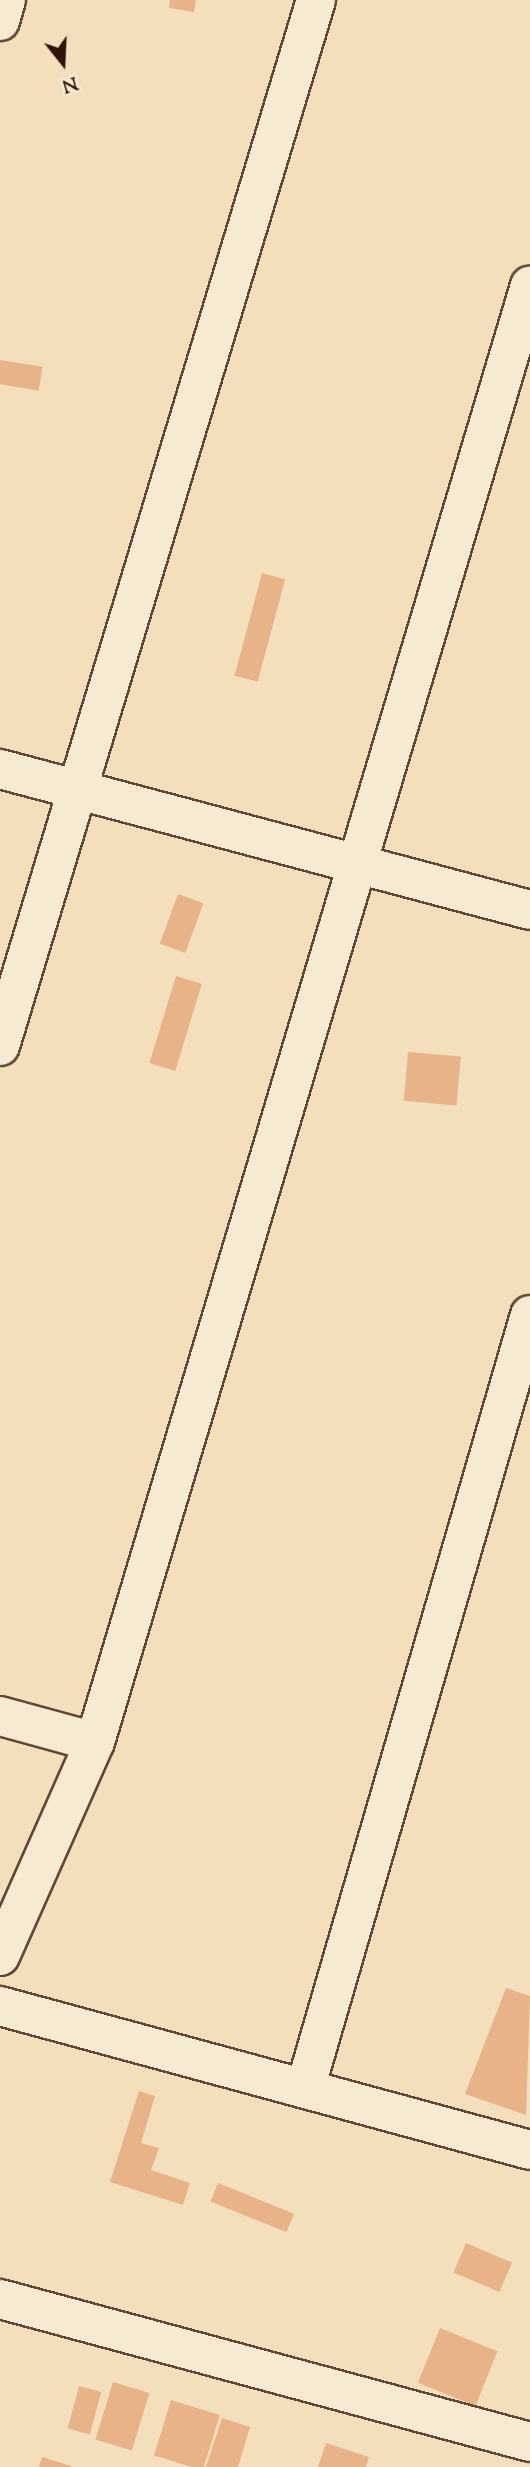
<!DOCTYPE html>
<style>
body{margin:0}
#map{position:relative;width:530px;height:2467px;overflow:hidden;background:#f3dfbc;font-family:"Sorts Mill Goudy",serif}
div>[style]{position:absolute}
.building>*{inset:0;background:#e9b389;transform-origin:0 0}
.roads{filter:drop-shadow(2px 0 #604735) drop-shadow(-2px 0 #604735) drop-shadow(0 2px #604735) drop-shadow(0 -2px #604735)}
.street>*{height:38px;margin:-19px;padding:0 19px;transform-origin:19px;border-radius:19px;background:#f7ead3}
span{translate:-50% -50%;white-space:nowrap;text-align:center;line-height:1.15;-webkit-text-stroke:5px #f7ead3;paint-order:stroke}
.north{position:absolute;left:28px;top:28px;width:70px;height:70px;-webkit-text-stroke:5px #f7ead3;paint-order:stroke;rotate:162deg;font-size:19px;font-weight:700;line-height:28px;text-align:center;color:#2f1408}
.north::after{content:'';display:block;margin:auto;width:24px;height:32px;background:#2f1408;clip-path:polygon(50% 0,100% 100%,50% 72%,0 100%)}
</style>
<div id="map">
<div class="building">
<i style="clip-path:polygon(170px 0,196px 0,194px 12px,169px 8px)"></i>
<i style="left:0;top:360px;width:43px;height:24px;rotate:9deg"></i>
<i style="left:262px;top:573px;width:24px;height:106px;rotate:15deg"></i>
<i style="left:178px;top:894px;width:27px;height:53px;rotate:20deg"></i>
<i style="left:176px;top:976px;width:27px;height:91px;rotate:17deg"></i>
<i style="left:408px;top:1052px;width:53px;height:49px;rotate:5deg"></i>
<i style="clip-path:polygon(506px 1988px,530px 1996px,526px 2115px,465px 2094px)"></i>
<i style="clip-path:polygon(139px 2091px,155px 2096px,141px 2143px,159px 2148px,151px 2170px,190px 2183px,183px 2205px,110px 2182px)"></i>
<i style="left:218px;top:2183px;width:82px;height:20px;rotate:22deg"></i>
<i style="left:466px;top:2243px;width:50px;height:32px;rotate:23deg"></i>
<i style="left:440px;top:2328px;width:62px;height:59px;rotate:22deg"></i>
<i style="left:113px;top:2382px;width:38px;height:60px;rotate:17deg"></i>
<i style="left:79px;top:2386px;width:23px;height:44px;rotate:15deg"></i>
<i style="left:171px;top:2400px;width:51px;height:58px;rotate:17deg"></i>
<i style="clip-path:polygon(222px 2418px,250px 2427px,238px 2467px,206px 2467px)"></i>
<i style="clip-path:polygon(326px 2443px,369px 2457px,366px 2467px,318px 2467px)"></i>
<i style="clip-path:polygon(42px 2457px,71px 2466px,71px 2467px,39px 2467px)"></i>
</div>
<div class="roads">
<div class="street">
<i style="left:0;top:21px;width:22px;rotate:-74deg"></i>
<i style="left:0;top:769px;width:548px;rotate:14.9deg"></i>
<i style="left:0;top:1046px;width:1093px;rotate:-73.19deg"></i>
<i style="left:0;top:1716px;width:98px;rotate:15.3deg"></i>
<i style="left:0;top:1956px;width:234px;rotate:-66.1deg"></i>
<i style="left:95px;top:1742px;width:1520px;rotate:-73.37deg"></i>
<i style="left:0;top:2006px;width:549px;rotate:15.2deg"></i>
<i style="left:305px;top:2089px;width:806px;rotate:-73.79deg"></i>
<i style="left:0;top:2299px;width:549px;rotate:15.1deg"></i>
</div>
</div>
<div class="north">N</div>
</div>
